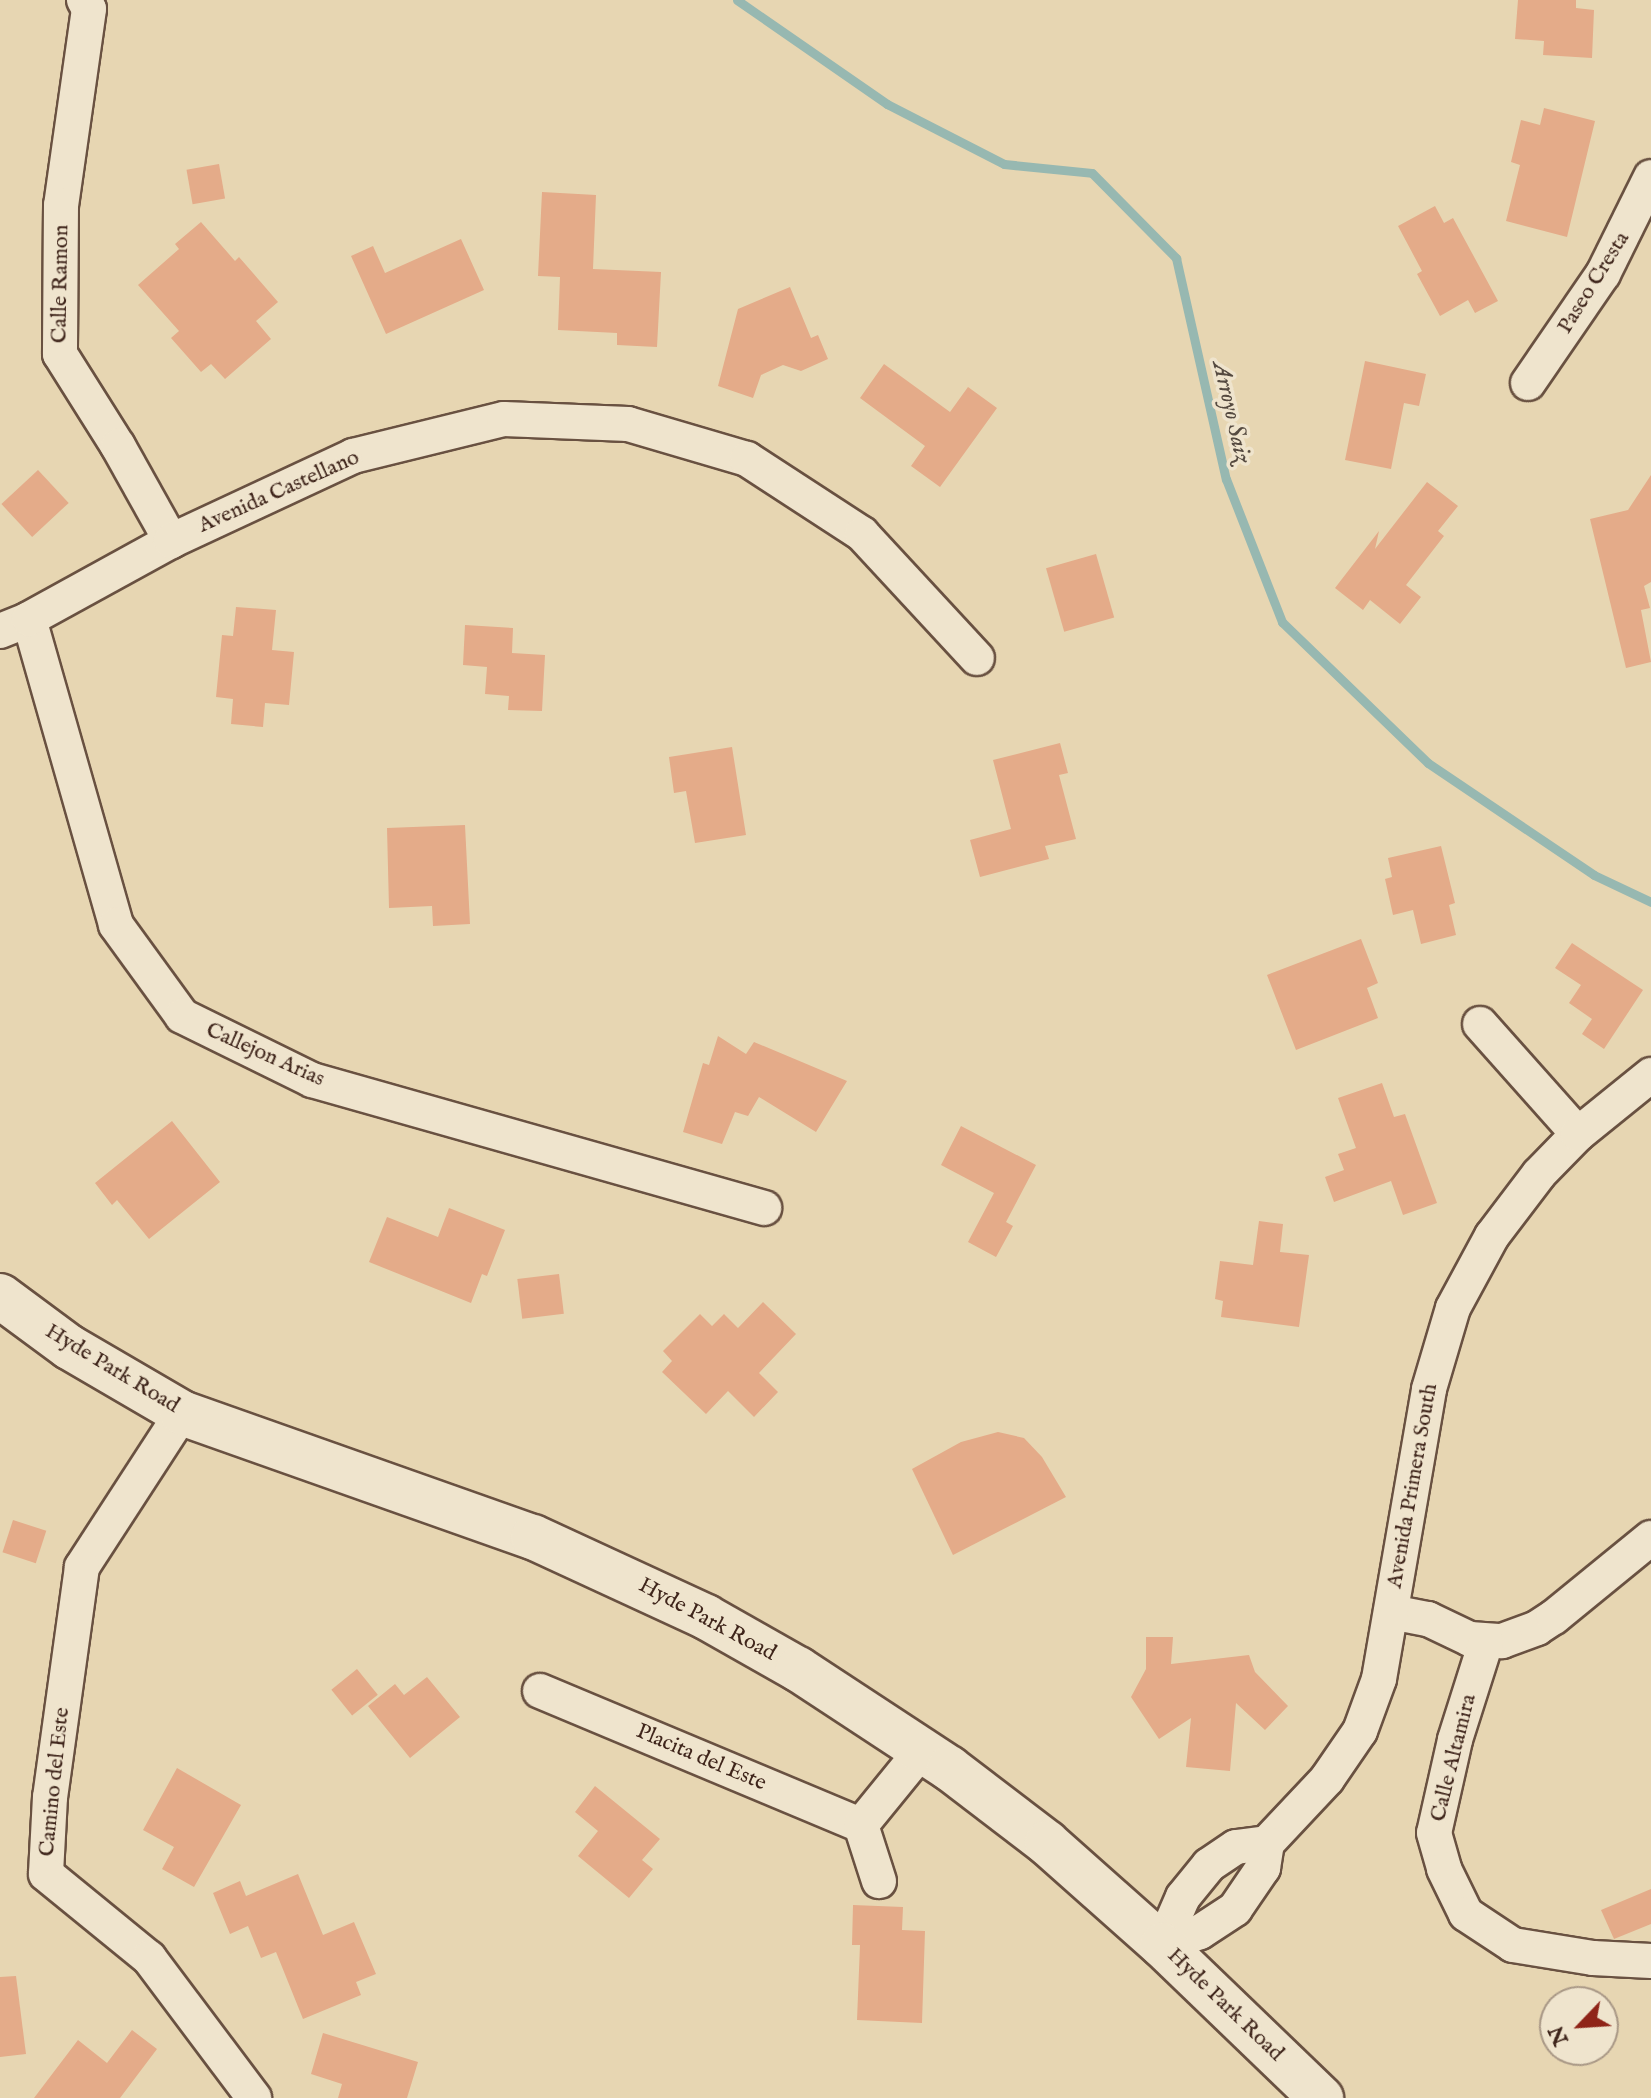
<!DOCTYPE html>
<style>
body{margin:0}
#map{position:relative;width:1651px;height:2098px;overflow:hidden;background:#e7d6b2;font-family:"IM FELL English",serif}
div>[style]{position:absolute}
.stream>*{height:9px;margin:-4.5px;padding:0 4.5px;transform-origin:4.5px;border-radius:4.5px;background:#97b8b1}
.building>*{inset:0;background:#e4ab89;transform-origin:0 0}
.roads{filter:drop-shadow(2px 0 #695141) drop-shadow(-2px 0 #695141) drop-shadow(0 2px #695141) drop-shadow(0 -2px #695141)}
.street>*{height:34px;margin:-17px;padding:0 17px;transform-origin:17px;border-radius:17px;background:#efe4cd}
.secondary>*{height:44px;margin:-22px;padding:0 22px;transform-origin:22px;border-radius:22px;background:#efe4cd}
span{translate:-50% -50%;white-space:nowrap;text-align:center;line-height:1.15;-webkit-text-stroke:7px #efe4cd;paint-order:stroke}
.street-label{font-size:22px;color:#3f251b}
.water-label{font-size:24px;color:#554a40;font-style:italic}
.north{position:absolute;left:1539px;top:1986px;width:80px;height:80px;box-sizing:border-box;background:#efe4cd;border:2px solid #a99886;border-radius:50%;rotate:245deg;font-size:22px;font-weight:700;line-height:32px;text-align:center;color:#3f251b}
.north::after{content:'';display:block;margin:auto;width:28px;height:36px;background:#8f2418;clip-path:polygon(50% 0,100% 100%,50% 72%,0 100%)}
</style>
<div id="map">
<div class="stream">
<i style="left:737px;top:0;width:183px;rotate:34.7deg"></i>
<i style="left:887px;top:104px;width:131px;rotate:27.1deg"></i>
<i style="left:1004px;top:164px;width:88px;rotate:5.8deg"></i>
<i style="left:1092px;top:173px;width:120px;rotate:45.3deg"></i>
<i style="left:1176px;top:258px;width:227px;rotate:77.3deg"></i>
<i style="left:1226px;top:479px;width:154px;rotate:68.6deg"></i>
<i style="left:1282px;top:622px;width:203px;rotate:44deg"></i>
<i style="left:1428px;top:763px;width:200px;rotate:34deg"></i>
<i style="left:1594px;top:875px;width:63px;rotate:25.3deg"></i>
</div>
<div class="building">
<i style="clip-path:polygon(1518px 0,1576px 0,1576px 8px,1594px 10px,1592px 58px,1543px 55px,1544px 41px,1515px 39px)"></i>
<i style="clip-path:polygon(1544px 108px,1595px 121px,1567px 237px,1506px 221px,1520px 165px,1511px 162px,1521px 120px,1540px 125px)"></i>
<i style="left:219px;top:164px;width:35px;height:33px;rotate:80deg"></i>
<i style="clip-path:polygon(542px 192px,596px 195px,593px 269px,661px 272px,657px 347px,617px 345px,617px 333px,558px 330px,560px 277px,538px 276px)"></i>
<i style="clip-path:polygon(1435px 206px,1444px 223px,1453px 218px,1498px 301px,1475px 313px,1468px 300px,1440px 316px,1417px 274px,1422px 271px,1398px 226px)"></i>
<i style="clip-path:polygon(201px 222px,235px 261px,239px 257px,278px 302px,256px 321px,271px 339px,225px 379px,211px 364px,201px 372px,171px 338px,179px 331px,138px 285px,179px 249px,175px 244px)"></i>
<i style="clip-path:polygon(461px 239px,484px 290px,386px 334px,351px 256px,373px 246px,385px 273px)"></i>
<i style="clip-path:polygon(790px 287px,811px 338px,818px 335px,828px 359px,801px 371px,783px 365px,761px 375px,753px 398px,718px 386px,738px 309px)"></i>
<i style="clip-path:polygon(1365px 361px,1426px 374px,1419px 406px,1404px 403px,1391px 469px,1345px 460px)"></i>
<i style="clip-path:polygon(884px 364px,950px 412px,968px 387px,997px 408px,940px 487px,911px 466px,925px 446px,860px 398px)"></i>
<i style="left:38px;top:470px;width:45px;height:50px;rotate:47deg"></i>
<i style="clip-path:polygon(1651px 475px,1651px 582px,1644px 586px,1650px 608px,1641px 610px,1651px 662px,1626px 668px,1590px 519px,1628px 510px)"></i>
<i style="clip-path:polygon(1427px 482px,1458px 506px,1438px 531px,1444px 536px,1406px 585px,1421px 597px,1400px 624px,1370px 600px,1363px 610px,1335px 588px,1379px 531px,1375px 549px)"></i>
<i style="left:1096px;top:554px;width:66px;height:52px;rotate:74deg"></i>
<i style="clip-path:polygon(236px 607px,276px 610px,272px 650px,294px 652px,289px 705px,265px 703px,263px 727px,231px 724px,233px 699px,216px 697px,222px 635px,233px 636px)"></i>
<i style="clip-path:polygon(465px 625px,513px 628px,512px 653px,545px 655px,542px 711px,508px 710px,509px 696px,485px 694px,487px 667px,463px 665px)"></i>
<i style="clip-path:polygon(1060px 743px,1068px 773px,1059px 775px,1076px 839px,1045px 846px,1049px 859px,980px 877px,970px 840px,1011px 829px,993px 760px)"></i>
<i style="clip-path:polygon(732px 747px,746px 835px,695px 843px,686px 791px,674px 793px,669px 757px)"></i>
<i style="clip-path:polygon(465px 825px,470px 924px,433px 926px,432px 906px,389px 908px,387px 828px)"></i>
<i style="clip-path:polygon(1441px 846px,1455px 903px,1449px 905px,1456px 935px,1421px 944px,1413px 910px,1393px 915px,1385px 879px,1392px 877px,1388px 858px)"></i>
<i style="clip-path:polygon(1361px 939px,1378px 983px,1367px 988px,1378px 1018px,1296px 1050px,1267px 975px)"></i>
<i style="clip-path:polygon(1572px 943px,1643px 990px,1604px 1049px,1582px 1034px,1592px 1019px,1569px 1003px,1581px 985px,1555px 968px)"></i>
<i style="clip-path:polygon(718px 1036px,746px 1054px,754px 1042px,847px 1081px,816px 1132px,759px 1097px,748px 1116px,735px 1112px,722px 1144px,683px 1132px,703px 1063px,709px 1065px)"></i>
<i style="clip-path:polygon(1382px 1083px,1394px 1117px,1405px 1114px,1437px 1203px,1403px 1215px,1391px 1181px,1334px 1202px,1325px 1177px,1344px 1170px,1338px 1154px,1356px 1148px,1338px 1098px)"></i>
<i style="clip-path:polygon(172px 1121px,220px 1182px,149px 1239px,117px 1200px,112px 1205px,95px 1183px)"></i>
<i style="clip-path:polygon(961px 1126px,1036px 1165px,1006px 1222px,1013px 1226px,996px 1257px,968px 1242px,994px 1193px,941px 1165px)"></i>
<i style="clip-path:polygon(449px 1208px,505px 1230px,487px 1276px,482px 1274px,471px 1303px,369px 1262px,387px 1217px,438px 1237px)"></i>
<i style="clip-path:polygon(1259px 1221px,1283px 1224px,1280px 1252px,1309px 1255px,1299px 1327px,1221px 1317px,1223px 1301px,1215px 1299px,1220px 1261px,1253px 1265px)"></i>
<i style="left:559px;top:1274px;width:40px;height:42px;rotate:83deg"></i>
<i style="clip-path:polygon(763px 1302px,796px 1334px,759px 1373px,778px 1392px,754px 1417px,728px 1391px,706px 1414px,662px 1372px,672px 1361px,663px 1351px,700px 1314px,712px 1326px,724px 1314px,738px 1328px)"></i>
<i style="clip-path:polygon(998px 1432px,1024px 1438px,1042px 1457px,1066px 1497px,953px 1555px,912px 1469px,961px 1442px)"></i>
<i style="left:13px;top:1520px;width:35px;height:34px;rotate:18deg"></i>
<i style="clip-path:polygon(1146px 1637px,1173px 1637px,1171px 1664px,1249px 1655px,1255px 1672px,1288px 1706px,1265px 1730px,1236px 1703px,1230px 1771px,1186px 1767px,1191px 1718px,1159px 1739px,1131px 1697px,1146px 1669px)"></i>
<i style="left:357px;top:1669px;width:33px;height:33px;rotate:51deg"></i>
<i style="clip-path:polygon(427px 1677px,460px 1717px,410px 1758px,368px 1706px,395px 1684px,404px 1695px)"></i>
<i style="clip-path:polygon(177px 1768px,241px 1805px,194px 1887px,162px 1869px,174px 1847px,143px 1830px)"></i>
<i style="clip-path:polygon(595px 1786px,660px 1839px,642px 1860px,653px 1869px,629px 1898px,578px 1856px,598px 1831px,575px 1812px)"></i>
<i style="clip-path:polygon(298px 1874px,323px 1935px,354px 1922px,376px 1974px,356px 1982px,361px 1995px,303px 2019px,276px 1952px,261px 1958px,248px 1926px,230px 1934px,213px 1893px,240px 1881px,246px 1896px)"></i>
<i style="clip-path:polygon(1651px 1889px,1651px 1924px,1614px 1939px,1601px 1910px)"></i>
<i style="clip-path:polygon(853px 1905px,903px 1907px,902px 1930px,925px 1931px,922px 2023px,857px 2020px,860px 1945px,852px 1945px)"></i>
<i style="clip-path:polygon(16px 1976px,26px 2054px,0 2057px,0 1977px)"></i>
<i style="clip-path:polygon(132px 2030px,157px 2049px,120px 2098px,34px 2098px,78px 2040px,107px 2063px)"></i>
<i style="clip-path:polygon(323px 2033px,418px 2062px,407px 2098px,338px 2098px,342px 2084px,311px 2074px)"></i>
</div>
<div class="roads">
<div class="street">
<i style="left:84px;top:0;width:10px;rotate:61deg"></i>
<i style="left:89px;top:9px;width:198px;rotate:98.1deg"></i>
<i style="left:61px;top:205px;width:149px;rotate:90.4deg"></i>
<i style="left:60px;top:354px;width:109px;rotate:57.8deg"></i>
<i style="left:118px;top:446px;width:109px;rotate:60.8deg"></i>
<i style="left:1528px;top:383px;width:132px;rotate:-55.5deg"></i>
<i style="left:1603px;top:274px;width:108px;rotate:-63.7deg"></i>
<i style="left:29px;top:619px;width:318px;rotate:74.1deg"></i>
<i style="left:116px;top:925px;width:112px;rotate:54deg"></i>
<i style="left:182px;top:1016px;width:145px;rotate:26.2deg"></i>
<i style="left:312px;top:1080px;width:470px;rotate:15.8deg"></i>
<i style="left:0;top:631px;width:31px;rotate:-22deg"></i>
<i style="left:29px;top:619px;width:162px;rotate:-28.8deg"></i>
<i style="left:171px;top:541px;width:201px;rotate:-25deg"></i>
<i style="left:353px;top:456px;width:155px;rotate:-13.8deg"></i>
<i style="left:504px;top:419px;width:124px;rotate:2.3deg"></i>
<i style="left:628px;top:424px;width:124px;rotate:16.4deg"></i>
<i style="left:747px;top:459px;width:137px;rotate:33.1deg"></i>
<i style="left:862px;top:534px;width:169px;rotate:47.2deg"></i>
<i style="left:1480px;top:1024px;width:147px;rotate:48.3deg"></i>
<i style="left:182px;top:1413px;width:184px;rotate:123deg"></i>
<i style="left:82px;top:1567px;width:232px;rotate:97.9deg"></i>
<i style="left:50px;top:1797px;width:77px;rotate:93deg"></i>
<i style="left:46px;top:1874px;width:133px;rotate:39.2deg"></i>
<i style="left:149px;top:1958px;width:175px;rotate:53.1deg"></i>
<i style="left:1391px;top:1612px;width:38px;rotate:11deg"></i>
<i style="left:1428px;top:1619px;width:47px;rotate:25.5deg"></i>
<i style="left:1470px;top:1639px;width:32px;rotate:4deg"></i>
<i style="left:1502px;top:1641px;width:37px;rotate:-20deg"></i>
<i style="left:1537px;top:1628px;width:20px;rotate:-33deg"></i>
<i style="left:1554px;top:1617px;width:125px;rotate:-39.2deg"></i>
<i style="left:1486px;top:1642px;width:103px;rotate:107.6deg"></i>
<i style="left:1455px;top:1740px;width:95px;rotate:102.7deg"></i>
<i style="left:1434px;top:1833px;width:37px;rotate:74deg"></i>
<i style="left:1444px;top:1869px;width:50px;rotate:63.9deg"></i>
<i style="left:1466px;top:1914px;width:56px;rotate:33.4deg"></i>
<i style="left:1513px;top:1945px;width:81px;rotate:9.2deg"></i>
<i style="left:1593px;top:1958px;width:58px;rotate:3deg"></i>
<i style="left:540px;top:1691px;width:348px;rotate:22.7deg"></i>
<i style="left:861px;top:1825px;width:59px;rotate:72.2deg"></i>
<i style="left:861px;top:1825px;width:98px;rotate:-50.8deg"></i>
<i style="left:1162px;top:1945px;width:40px;rotate:-18.9deg"></i>
<i style="left:1200px;top:1932px;width:42px;rotate:-33.3deg"></i>
<i style="left:1235px;top:1909px;width:50px;rotate:-55.7deg"></i>
<i style="left:1263px;top:1868px;width:25px;rotate:-81deg"></i>
<i style="left:1267px;top:1843px;width:88px;rotate:-46.8deg"></i>
<i style="left:1327px;top:1779px;width:58px;rotate:-55.5deg"></i>
<i style="left:1360px;top:1731px;width:55px;rotate:-69.9deg"></i>
<i style="left:1379px;top:1679px;width:294px;rotate:-80.2deg"></i>
<i style="left:1429px;top:1389px;width:84px;rotate:-73.5deg"></i>
<i style="left:1453px;top:1308px;width:82px;rotate:-61.6deg"></i>
<i style="left:1492px;top:1236px;width:78px;rotate:-52.8deg"></i>
<i style="left:1539px;top:1174px;width:56px;rotate:-45.7deg"></i>
<i style="left:1578px;top:1134px;width:94px;rotate:-38.9deg"></i>
<i style="left:1162px;top:1945px;width:52px;rotate:-66.4deg"></i>
<i style="left:1183px;top:1897px;width:41px;rotate:-50.9deg"></i>
<i style="left:1209px;top:1865px;width:32px;rotate:-34deg"></i>
<i style="left:1236px;top:1847px;width:31px;rotate:-7deg"></i>
</div>
<div class="secondary">
<i style="left:0;top:1296px;width:86px;rotate:36.5deg"></i>
<i style="left:69px;top:1347px;width:131px;rotate:30.3deg"></i>
<i style="left:182px;top:1413px;width:372px;rotate:19.5deg"></i>
<i style="left:533px;top:1537px;width:191px;rotate:24.8deg"></i>
<i style="left:706px;top:1617px;width:106px;rotate:29.5deg"></i>
<i style="left:798px;top:1669px;width:181px;rotate:33.3deg"></i>
<i style="left:949px;top:1768px;width:123px;rotate:37.4deg"></i>
<i style="left:1047px;top:1843px;width:154px;rotate:41.6deg"></i>
<i style="left:1162px;top:1945px;width:221px;rotate:43.9deg"></i>
</div>
</div>
<div class="street-label">
<span style="left:1594px;top:283px;rotate:-58deg">Paseo Cresta</span>
<span style="left:61px;top:284px;rotate:-89deg">Calle Ramon</span>
<span style="left:279px;top:492px;rotate:-24deg">Avenida Castellano</span>
<span style="left:265px;top:1055px;rotate:24deg">Callejon Arias</span>
<span style="left:112px;top:1369px;rotate:31deg">Hyde Park Road</span>
<span style="left:1413px;top:1486px;rotate:-80deg">Avenida Primera South</span>
<span style="left:707px;top:1620px;rotate:28deg">Hyde Park Road</span>
<span style="left:701px;top:1758px;rotate:23deg">Placita del Este</span>
<span style="left:1454px;top:1758px;rotate:-76deg">Calle Altamira</span>
<span style="left:55px;top:1782px;rotate:-84deg">Camino del Este</span>
<span style="left:1225px;top:2005px;rotate:44deg">Hyde Park Road</span>
</div>
<div class="water-label">
<span style="left:1231px;top:412px;rotate:77deg">Arroyo Saiz</span>
</div>
<div class="north">N</div>
</div>
